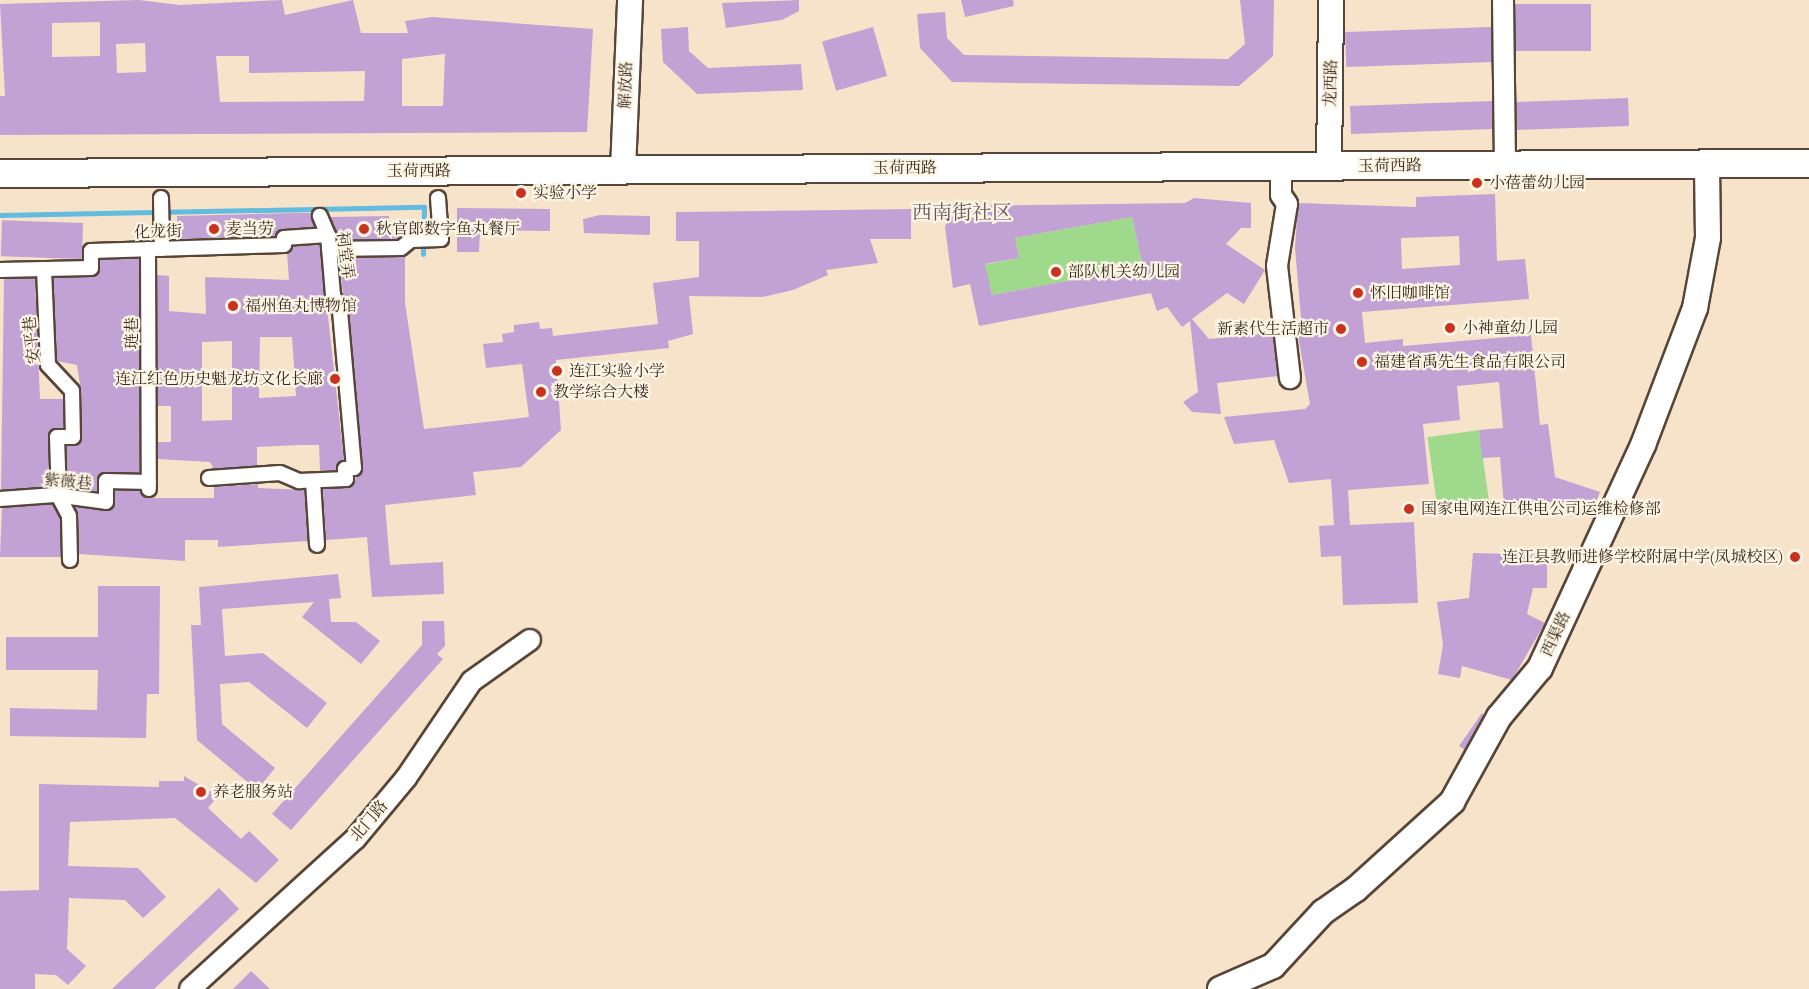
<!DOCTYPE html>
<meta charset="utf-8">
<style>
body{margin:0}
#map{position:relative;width:1809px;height:989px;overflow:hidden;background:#f7e3ca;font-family:"IM FELL French Canon","Noto Serif SC",serif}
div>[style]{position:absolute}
.green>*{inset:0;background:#9ed98c;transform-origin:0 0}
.stream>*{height:5px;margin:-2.5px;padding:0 2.5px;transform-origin:2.5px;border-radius:2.5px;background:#62bcdf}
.building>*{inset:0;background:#c2a2d4;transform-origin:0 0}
.roads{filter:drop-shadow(2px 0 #574638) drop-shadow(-2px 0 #574638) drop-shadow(0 2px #574638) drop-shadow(0 -2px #574638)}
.pedestrian>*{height:14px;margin:-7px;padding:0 7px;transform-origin:7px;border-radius:7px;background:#fff}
.minor>*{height:20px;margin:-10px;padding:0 10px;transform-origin:10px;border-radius:10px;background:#fff}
.tertiary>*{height:24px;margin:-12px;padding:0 12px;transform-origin:12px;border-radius:12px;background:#fff}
.secondary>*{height:27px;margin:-13.5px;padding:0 13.5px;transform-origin:13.5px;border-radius:13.5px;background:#fff}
.dots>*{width:16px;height:16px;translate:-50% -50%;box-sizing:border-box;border:3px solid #fcf5e5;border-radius:50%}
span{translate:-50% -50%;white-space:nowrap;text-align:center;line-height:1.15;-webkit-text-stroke:4.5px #fcf5e5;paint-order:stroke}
.street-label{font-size:16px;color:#3b2a1e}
.poi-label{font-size:16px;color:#3b2a1e}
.left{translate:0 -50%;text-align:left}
.right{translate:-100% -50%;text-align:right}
.quarter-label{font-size:20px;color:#6a545e}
</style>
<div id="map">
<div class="green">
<i style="clip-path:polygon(1132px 217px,1143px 267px,992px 295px,989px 281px,970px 284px,967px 268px,1019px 258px,1015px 238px)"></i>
<i style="left:1479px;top:430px;width:80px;height:52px;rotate:82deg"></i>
</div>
<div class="stream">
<i style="left:0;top:215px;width:424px;rotate:-1.1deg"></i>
<i style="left:424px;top:207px;width:47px;rotate:91.2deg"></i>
</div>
<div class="building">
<i style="clip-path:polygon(evenodd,139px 0,179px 5px,282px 0,285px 15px,353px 0,361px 33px,408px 33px,405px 21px,432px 17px,593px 29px,587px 132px,0 135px,0 96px,5px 96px,0 4px,139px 0,100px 22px,100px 56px,52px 57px,52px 23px,100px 22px,139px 0,145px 43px,146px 72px,117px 73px,116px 44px,145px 43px,139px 0,445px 54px,443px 106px,402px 106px,402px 59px,445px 54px,139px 0,249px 56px,249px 73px,365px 71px,364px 101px,220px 102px,216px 56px,249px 56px)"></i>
<i style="clip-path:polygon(799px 0,799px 11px,782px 20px,726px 28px,722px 3px)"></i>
<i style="clip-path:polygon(961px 0,1013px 0,1014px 6px,965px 17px)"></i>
<i style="clip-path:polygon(1240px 0,1274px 0,1273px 56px,1239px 86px,952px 82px,920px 48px,917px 14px,945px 12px,947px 38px,964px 55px,1228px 59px,1245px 44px)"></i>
<i style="left:1515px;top:4px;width:76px;height:47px"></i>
<i style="clip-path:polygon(688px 27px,689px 51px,708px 68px,801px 64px,803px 90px,697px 94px,663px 62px,661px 29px)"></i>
<i style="left:873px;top:27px;width:51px;height:53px;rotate:74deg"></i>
<i style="left:1491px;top:27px;width:35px;height:146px;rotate:88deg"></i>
<i style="left:1628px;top:98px;width:28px;height:112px;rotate:88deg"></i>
<i style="left:1492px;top:101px;width:28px;height:142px;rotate:88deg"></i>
<i style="clip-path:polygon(evenodd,1495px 194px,1497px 261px,1525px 259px,1529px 299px,1362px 312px,1365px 343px,1403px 339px,1403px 346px,1531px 335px,1540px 425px,1548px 424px,1555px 477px,1600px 492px,1591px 514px,1555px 502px,1504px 506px,1500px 457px,1482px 458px,1479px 430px,1503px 428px,1499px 382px,1457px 386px,1460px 420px,1423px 424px,1429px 484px,1348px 490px,1350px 525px,1414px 522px,1418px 603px,1343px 605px,1341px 556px,1321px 557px,1319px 526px,1334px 525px,1331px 479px,1289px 483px,1274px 440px,1234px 444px,1224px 417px,1305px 409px,1310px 404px,1297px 330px,1302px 329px,1295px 248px,1298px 203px,1416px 207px,1416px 197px,1495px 194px,1459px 236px,1460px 265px,1402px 269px,1401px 238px,1459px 236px)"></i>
<i style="clip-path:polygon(evenodd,1194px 198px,1251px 203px,1251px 228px,1241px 228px,1226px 244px,1265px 270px,1244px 304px,1227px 293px,1192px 319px,1209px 339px,1273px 333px,1278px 376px,1217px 383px,1221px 414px,1192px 412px,1183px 402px,1198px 392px,1190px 321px,1182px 327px,1167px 307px,1157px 311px,1151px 293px,979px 326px,970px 284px,953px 288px,945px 227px,950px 213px,962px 206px,1185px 203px,1194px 198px,1132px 217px,1143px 267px,992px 295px,985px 264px,1019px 258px,1015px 238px,1132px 217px)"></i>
<i style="clip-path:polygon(457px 208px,550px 209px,550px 231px,480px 230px,479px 252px,457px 252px)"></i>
<i style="clip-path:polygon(911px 209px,911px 239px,870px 239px,878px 263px,826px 270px,828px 275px,793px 290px,763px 297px,689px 296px,693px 334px,668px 341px,669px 348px,556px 360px,561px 430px,521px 467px,473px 472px,476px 495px,385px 505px,390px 565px,443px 562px,444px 594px,372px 597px,367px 537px,326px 540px,323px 489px,350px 487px,363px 467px,339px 258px,405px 256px,405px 303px,424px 429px,529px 417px,522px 364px,486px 368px,483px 344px,503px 342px,502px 334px,514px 332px,514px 325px,539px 322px,540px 329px,552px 328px,553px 336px,658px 324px,653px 283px,699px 277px,699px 241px,676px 241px,676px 212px)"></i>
<i style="clip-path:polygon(296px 213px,312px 213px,315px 227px,283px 229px,275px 236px,178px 239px,177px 216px)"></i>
<i style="clip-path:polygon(600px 215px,650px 216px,650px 235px,584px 233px,583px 219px)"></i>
<i style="clip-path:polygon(389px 216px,390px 233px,409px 231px,398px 239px,337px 240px,330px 217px)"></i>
<i style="left:83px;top:223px;width:36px;height:81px;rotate:92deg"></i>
<i style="clip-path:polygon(evenodd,320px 245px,344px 460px,336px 470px,320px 471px,319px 445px,299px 445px,257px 447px,257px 466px,214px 469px,210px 462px,158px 459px,158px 442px,171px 442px,171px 406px,158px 406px,157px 275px,169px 276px,169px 311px,206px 314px,205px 277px,289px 280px,287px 253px,293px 246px,320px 245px,260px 337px,292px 337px,296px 396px,259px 398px,260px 337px,320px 245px,232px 341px,232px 420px,202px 421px,202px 342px,232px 341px)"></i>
<i style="clip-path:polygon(114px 259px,139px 259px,140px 473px,102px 473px,97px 492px,68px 488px,66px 446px,77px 445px,82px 437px,81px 391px,77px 365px,57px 361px,53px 278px,95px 276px,100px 260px)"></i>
<i style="clip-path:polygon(35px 278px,40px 399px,63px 399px,64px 428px,49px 433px,50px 486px,1px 490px,4px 279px)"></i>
<i style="clip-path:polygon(258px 484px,258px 488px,305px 490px,308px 541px,218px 547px,218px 540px,185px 540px,185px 561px,79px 554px,74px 507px,109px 510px,115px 490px,140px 491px,148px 498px,214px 498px,214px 487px)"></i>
<i style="clip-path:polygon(53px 504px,60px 518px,61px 557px,0 557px,2px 508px)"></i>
<i style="clip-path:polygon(1473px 553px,1547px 555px,1547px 588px,1533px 588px,1527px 614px,1545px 623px,1512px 680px,1462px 666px,1460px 678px,1438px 674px,1443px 645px,1437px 602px,1469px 598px)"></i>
<i style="clip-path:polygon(338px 574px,341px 598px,329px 599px,331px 622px,356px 622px,380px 641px,361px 664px,302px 617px,314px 602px,222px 609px,225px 656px,263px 653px,327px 703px,307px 728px,249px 682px,220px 684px,222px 724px,275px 768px,257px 790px,197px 740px,191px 625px,201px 625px,199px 587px)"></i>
<i style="clip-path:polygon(98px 586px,160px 586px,159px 694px,147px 694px,146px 738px,10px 736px,10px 708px,97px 710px,98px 670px,6px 670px,6px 637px,98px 637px)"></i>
<i style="clip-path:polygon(422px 621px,444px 621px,445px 646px,437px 654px,443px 659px,291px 830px,272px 814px,422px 645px)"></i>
<i style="clip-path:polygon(1482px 713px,1484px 715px,1465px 750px,1459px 746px)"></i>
<i style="clip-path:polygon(184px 776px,218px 796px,208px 808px,241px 839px,249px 831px,279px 860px,256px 883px,175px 818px,70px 822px,68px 866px,138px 868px,166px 897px,143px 918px,125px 900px,69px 898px,67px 949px,86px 966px,68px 985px,56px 975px,35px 974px,35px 989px,0 989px,0 891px,39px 890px,39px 784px,159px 787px,159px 781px,184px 781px)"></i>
<i style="clip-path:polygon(219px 888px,239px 909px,154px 989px,112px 989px)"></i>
<i style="clip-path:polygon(251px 971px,270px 989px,233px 989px)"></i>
</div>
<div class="roads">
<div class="pedestrian">
<i style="left:161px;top:198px;width:51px;rotate:88.9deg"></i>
<i style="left:148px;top:249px;width:240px;rotate:89.8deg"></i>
<i style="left:329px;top:249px;width:72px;rotate:-0.8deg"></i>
<i style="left:401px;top:248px;width:13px;rotate:-39deg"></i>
<i style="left:411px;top:240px;width:30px;rotate:-2deg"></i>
<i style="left:441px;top:239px;width:41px;rotate:-94.2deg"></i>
<i style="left:44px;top:269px;width:96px;rotate:87.6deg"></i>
<i style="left:48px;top:365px;width:35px;rotate:47deg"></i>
<i style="left:72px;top:391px;width:46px;rotate:88.8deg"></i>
<i style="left:73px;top:437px;width:16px;rotate:180deg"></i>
<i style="left:57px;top:437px;width:60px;rotate:88.1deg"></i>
<i style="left:59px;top:497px;width:21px;rotate:62deg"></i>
<i style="left:69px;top:516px;width:44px;rotate:88.7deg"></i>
<i style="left:0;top:270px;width:91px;rotate:-1.3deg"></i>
<i style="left:91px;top:268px;width:17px;rotate:-90deg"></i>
<i style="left:91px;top:251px;width:193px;rotate:-1.8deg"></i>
<i style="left:284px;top:245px;width:7px;rotate:-90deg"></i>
<i style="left:284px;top:238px;width:44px;rotate:-3.9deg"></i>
<i style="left:209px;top:478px;width:71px;rotate:-4deg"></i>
<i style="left:280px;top:473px;width:21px;rotate:23deg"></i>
<i style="left:299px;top:481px;width:47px;rotate:-2.4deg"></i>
<i style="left:346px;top:479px;width:10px;rotate:-96deg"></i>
<i style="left:345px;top:469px;width:9px;rotate:-6deg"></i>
<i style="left:354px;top:468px;width:157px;rotate:-95.1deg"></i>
<i style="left:340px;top:312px;width:18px;rotate:-112deg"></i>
<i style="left:333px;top:295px;width:60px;rotate:-94.8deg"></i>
<i style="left:328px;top:235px;width:21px;rotate:-113deg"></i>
<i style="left:313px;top:481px;width:64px;rotate:86.4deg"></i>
<i style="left:0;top:499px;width:55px;rotate:-4.2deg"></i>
<i style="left:55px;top:495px;width:51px;rotate:7.8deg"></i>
<i style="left:106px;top:502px;width:21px;rotate:-90deg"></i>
<i style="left:106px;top:481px;width:43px;rotate:1.3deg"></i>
</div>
<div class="minor">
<i style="left:1503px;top:0;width:165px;rotate:89.3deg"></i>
<i style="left:1281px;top:167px;width:28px;rotate:90deg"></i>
<i style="left:1281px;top:195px;width:11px;rotate:56deg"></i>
<i style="left:1287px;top:204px;width:63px;rotate:99.2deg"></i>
<i style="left:1277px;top:266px;width:113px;rotate:83.4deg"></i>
<i style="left:190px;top:989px;width:223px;rotate:-42.3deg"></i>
<i style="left:355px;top:839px;width:80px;rotate:-50.1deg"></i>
<i style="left:406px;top:778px;width:117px;rotate:-55.8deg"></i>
<i style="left:472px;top:681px;width:71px;rotate:-35.3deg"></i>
</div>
<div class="tertiary">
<i style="left:1329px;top:167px;width:167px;rotate:-89.3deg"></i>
<i style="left:623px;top:170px;width:170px;rotate:-87.6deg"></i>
<i style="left:1220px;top:989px;width:58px;rotate:-23.5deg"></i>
<i style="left:1273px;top:966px;width:74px;rotate:-47.2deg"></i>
<i style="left:1323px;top:912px;width:40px;rotate:-34.9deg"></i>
<i style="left:1356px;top:889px;width:130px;rotate:-42.2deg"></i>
<i style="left:1452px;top:802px;width:97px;rotate:-61.1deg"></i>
<i style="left:1499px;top:717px;width:64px;rotate:-50.1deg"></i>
<i style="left:1540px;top:668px;width:246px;rotate:-65.2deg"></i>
<i style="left:1643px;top:445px;width:147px;rotate:-69.2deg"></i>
<i style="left:1695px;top:308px;width:71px;rotate:-79.5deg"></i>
<i style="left:1708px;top:238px;width:75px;rotate:-90.8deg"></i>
</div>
<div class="secondary">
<i style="left:0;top:173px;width:1809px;rotate:-0.32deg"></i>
</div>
</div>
<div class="dots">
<i style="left:1477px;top:183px;background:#c8321e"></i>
<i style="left:521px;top:193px;background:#c8321e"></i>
<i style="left:214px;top:229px;background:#c8321e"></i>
<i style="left:364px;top:229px;background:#c8321e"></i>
<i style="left:1056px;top:272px;background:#c8321e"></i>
<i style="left:1358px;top:293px;background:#c8321e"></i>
<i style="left:233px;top:306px;background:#c8321e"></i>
<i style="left:1450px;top:328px;background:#c8321e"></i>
<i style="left:1341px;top:329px;background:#c8321e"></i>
<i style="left:1362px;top:362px;background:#c8321e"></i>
<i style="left:557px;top:371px;background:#c8321e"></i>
<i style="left:335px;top:379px;background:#c8321e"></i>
<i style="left:541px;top:392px;background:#c8321e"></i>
<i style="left:1409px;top:509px;background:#c8321e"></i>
<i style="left:1795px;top:557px;background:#c8321e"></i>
<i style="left:201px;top:792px;background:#c8321e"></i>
</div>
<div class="street-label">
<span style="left:1331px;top:83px;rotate:-88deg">龙西路</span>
<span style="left:626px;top:85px;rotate:-88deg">解放路</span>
<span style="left:1390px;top:166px;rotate:-1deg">玉荷西路</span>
<span style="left:905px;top:168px">玉荷西路</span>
<span style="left:419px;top:171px">玉荷西路</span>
<span style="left:158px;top:232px;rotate:-2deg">化龙街</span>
<span style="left:345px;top:255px;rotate:83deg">祠堂弄</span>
<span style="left:132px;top:333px;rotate:-90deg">琏巷</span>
<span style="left:32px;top:340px;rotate:-96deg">安平巷</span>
<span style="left:68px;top:482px;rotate:5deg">紫薇巷</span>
<span style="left:1556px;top:634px;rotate:-65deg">西渠路</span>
<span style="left:369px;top:821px;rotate:-49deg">北门路</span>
</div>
<div class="poi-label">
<span class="left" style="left:1489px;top:183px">小蓓蕾幼儿园</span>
<span class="left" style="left:533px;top:193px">实验小学</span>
<span class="left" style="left:226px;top:229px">麦当劳</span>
<span class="left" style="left:376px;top:229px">秋官郎数字鱼丸餐厅</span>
<span class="left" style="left:1068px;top:272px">部队机关幼儿园</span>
<span class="left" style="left:1370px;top:293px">怀旧咖啡馆</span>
<span class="left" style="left:245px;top:306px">福州鱼丸博物馆</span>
<span class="left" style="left:1462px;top:328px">小神童幼儿园</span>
<span class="right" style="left:1329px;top:329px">新素代生活超市</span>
<span class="left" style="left:1374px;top:362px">福建省禹先生食品有限公司</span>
<span class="left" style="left:569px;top:371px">连江实验小学</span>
<span class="right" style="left:323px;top:379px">连江红色历史魁龙坊文化长廊</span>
<span class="left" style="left:553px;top:392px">教学综合大楼</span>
<span class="left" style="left:1421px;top:509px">国家电网连江供电公司运维检修部</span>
<span class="right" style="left:1783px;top:557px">连江县教师进修学校附属中学(凤城校区)</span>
<span class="left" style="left:213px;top:792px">养老服务站</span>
</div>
<div class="quarter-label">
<span style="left:962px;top:212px">西南街社区</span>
</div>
</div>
